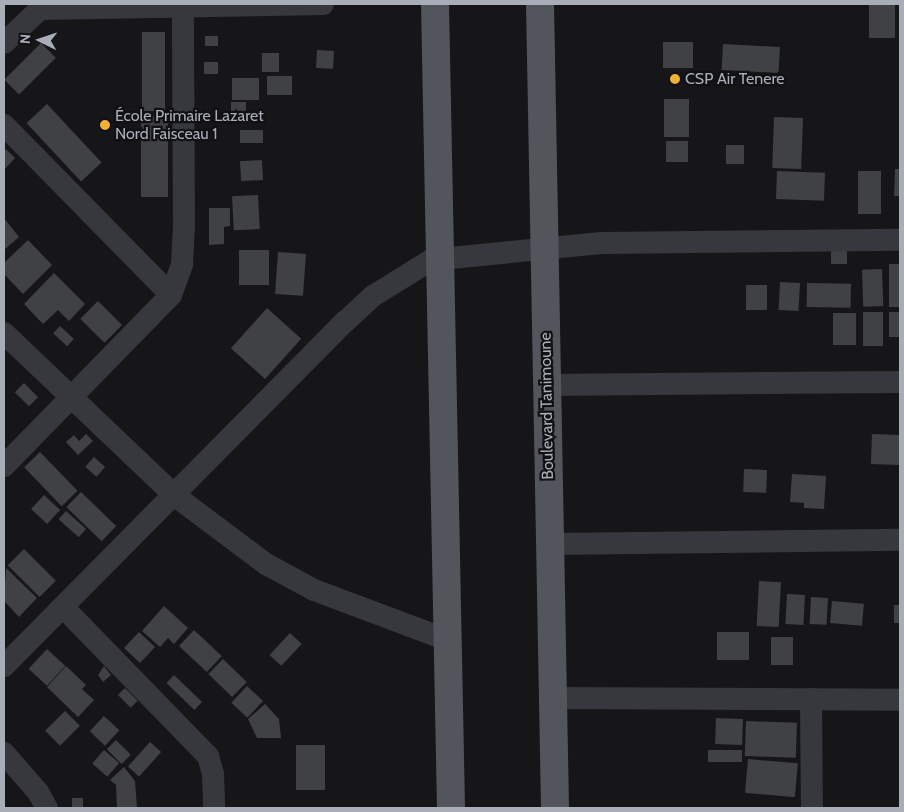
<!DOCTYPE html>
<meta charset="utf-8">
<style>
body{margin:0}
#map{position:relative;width:904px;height:812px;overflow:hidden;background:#161618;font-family:Cabin,sans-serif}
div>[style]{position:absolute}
.building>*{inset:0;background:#404145;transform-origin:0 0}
.minor>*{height:22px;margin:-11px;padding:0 11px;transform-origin:11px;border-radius:11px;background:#37383d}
.primary>*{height:28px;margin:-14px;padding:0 14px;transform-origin:14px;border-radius:14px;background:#53555c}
.dots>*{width:14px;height:14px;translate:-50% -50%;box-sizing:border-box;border:2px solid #111113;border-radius:50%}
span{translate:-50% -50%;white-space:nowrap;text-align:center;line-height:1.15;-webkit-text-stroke:4.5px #111113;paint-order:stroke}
.poi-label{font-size:16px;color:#a8adb8}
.left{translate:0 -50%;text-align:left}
.street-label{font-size:16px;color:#a8adb8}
.frame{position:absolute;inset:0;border:5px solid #a8adb8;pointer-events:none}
.north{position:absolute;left:15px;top:15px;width:50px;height:50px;-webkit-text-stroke:4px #111113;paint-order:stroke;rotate:274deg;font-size:14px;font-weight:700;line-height:20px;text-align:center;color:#a8adb8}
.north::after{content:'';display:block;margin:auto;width:18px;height:22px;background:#a8adb8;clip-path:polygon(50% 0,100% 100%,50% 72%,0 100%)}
</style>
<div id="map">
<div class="building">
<i style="left:869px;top:4px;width:26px;height:34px"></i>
<i style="left:142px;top:32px;width:23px;height:79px"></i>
<i style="left:205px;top:36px;width:13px;height:10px"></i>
<i style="left:663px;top:42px;width:30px;height:26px"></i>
<i style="left:41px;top:43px;width:21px;height:52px;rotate:45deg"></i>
<i style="left:723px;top:44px;width:57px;height:26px;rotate:3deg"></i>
<i style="left:317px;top:50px;width:17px;height:18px;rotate:3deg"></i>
<i style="left:262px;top:53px;width:17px;height:19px"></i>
<i style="left:204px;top:62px;width:14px;height:12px"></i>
<i style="left:267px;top:76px;width:25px;height:19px"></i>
<i style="left:232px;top:78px;width:27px;height:22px"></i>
<i style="left:664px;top:99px;width:25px;height:38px"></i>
<i style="left:231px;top:102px;width:15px;height:13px"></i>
<i style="left:47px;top:104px;width:80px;height:28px;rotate:47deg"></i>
<i style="left:141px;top:116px;width:27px;height:81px"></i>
<i style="left:774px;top:117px;width:29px;height:51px;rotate:2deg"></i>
<i style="left:240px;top:130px;width:23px;height:13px"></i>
<i style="left:666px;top:141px;width:22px;height:21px"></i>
<i style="left:726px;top:145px;width:18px;height:19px"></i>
<i style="clip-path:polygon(6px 149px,15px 158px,4px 170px,4px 152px)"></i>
<i style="left:262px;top:160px;width:20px;height:22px;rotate:87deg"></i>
<i style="clip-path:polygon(895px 169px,900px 169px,900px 196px,894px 196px)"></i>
<i style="left:777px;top:171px;width:48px;height:28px;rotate:2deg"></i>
<i style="left:858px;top:171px;width:23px;height:43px"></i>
<i style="left:258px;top:195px;width:34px;height:26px;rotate:87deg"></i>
<i style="clip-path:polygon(209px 208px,230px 208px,230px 226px,224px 227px,224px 244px,209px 245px)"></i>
<i style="clip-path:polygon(4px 218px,19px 237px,4px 250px)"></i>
<i style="clip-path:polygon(28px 240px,52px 265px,23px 294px,4px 274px,4px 263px)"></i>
<i style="left:831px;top:246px;width:16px;height:18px"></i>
<i style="left:239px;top:250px;width:30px;height:35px"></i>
<i style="left:278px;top:252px;width:28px;height:42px;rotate:4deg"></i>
<i style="left:889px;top:264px;width:11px;height:43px"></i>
<i style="left:882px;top:269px;width:37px;height:20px;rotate:88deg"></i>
<i style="clip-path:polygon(54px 273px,85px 304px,69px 321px,58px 310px,43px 324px,24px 304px)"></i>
<i style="left:780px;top:282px;width:20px;height:28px;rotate:3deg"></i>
<i style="left:807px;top:283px;width:44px;height:24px;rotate:1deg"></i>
<i style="left:746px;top:285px;width:21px;height:25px"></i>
<i style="left:98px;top:301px;width:34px;height:25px;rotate:45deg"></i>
<i style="left:267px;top:308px;width:46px;height:54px;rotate:42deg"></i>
<i style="left:863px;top:312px;width:20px;height:34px"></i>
<i style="left:889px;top:312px;width:11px;height:25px"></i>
<i style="left:833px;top:313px;width:23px;height:32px"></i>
<i style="left:60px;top:326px;width:19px;height:10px;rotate:43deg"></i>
<i style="left:24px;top:383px;width:20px;height:13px;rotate:45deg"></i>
<i style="clip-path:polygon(86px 434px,93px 441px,78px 455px,66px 442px,74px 435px,79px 441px)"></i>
<i style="left:872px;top:434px;width:28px;height:30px;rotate:2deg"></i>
<i style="left:40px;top:452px;width:54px;height:22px;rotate:46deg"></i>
<i style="left:94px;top:457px;width:15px;height:13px;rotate:42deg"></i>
<i style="left:744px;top:469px;width:23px;height:23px;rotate:2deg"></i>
<i style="clip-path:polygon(792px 474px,826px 476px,824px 509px,804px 508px,804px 503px,790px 502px)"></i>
<i style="left:81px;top:492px;width:49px;height:21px;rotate:44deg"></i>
<i style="left:44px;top:495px;width:22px;height:19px;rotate:43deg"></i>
<i style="left:66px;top:511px;width:27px;height:11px;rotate:42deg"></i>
<i style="left:24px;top:549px;width:45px;height:23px;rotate:45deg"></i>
<i style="clip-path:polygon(6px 568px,37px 598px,19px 617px,4px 601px)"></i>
<i style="left:759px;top:581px;width:22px;height:45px;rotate:3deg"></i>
<i style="left:787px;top:594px;width:18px;height:30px;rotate:3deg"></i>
<i style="left:811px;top:597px;width:17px;height:27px;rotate:3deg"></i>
<i style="left:832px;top:601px;width:32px;height:22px;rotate:5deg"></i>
<i style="left:894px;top:605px;width:6px;height:18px"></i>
<i style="clip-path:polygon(164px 606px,188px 628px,174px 644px,168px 638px,160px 647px,142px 631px)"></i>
<i style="left:194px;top:630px;width:38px;height:22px;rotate:43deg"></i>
<i style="left:139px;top:632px;width:22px;height:22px;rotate:43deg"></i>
<i style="left:717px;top:632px;width:32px;height:28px"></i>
<i style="left:290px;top:633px;width:16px;height:30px;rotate:43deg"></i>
<i style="left:771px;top:637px;width:22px;height:28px"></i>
<i style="left:47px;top:649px;width:25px;height:27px;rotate:43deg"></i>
<i style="left:223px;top:659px;width:33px;height:21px;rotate:44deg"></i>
<i style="clip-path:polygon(66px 666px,86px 685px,82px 689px,94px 700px,78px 717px,47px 687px)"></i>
<i style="clip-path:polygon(104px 666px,111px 675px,103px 682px,98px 675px)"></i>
<i style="left:174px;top:675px;width:39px;height:11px;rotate:44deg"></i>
<i style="left:247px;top:686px;width:22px;height:23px;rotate:43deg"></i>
<i style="left:125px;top:688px;width:18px;height:10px;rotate:45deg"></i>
<i style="clip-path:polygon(265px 704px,279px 719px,281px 738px,257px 738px,248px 719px)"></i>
<i style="left:65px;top:711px;width:21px;height:28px;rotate:45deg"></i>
<i style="left:104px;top:716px;width:21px;height:21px;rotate:43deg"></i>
<i style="left:716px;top:718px;width:27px;height:26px;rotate:2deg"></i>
<i style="left:746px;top:721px;width:51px;height:35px;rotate:2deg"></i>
<i style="left:116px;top:740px;width:21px;height:13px;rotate:45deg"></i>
<i style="left:150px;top:742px;width:15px;height:33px;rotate:42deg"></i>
<i style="left:296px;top:745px;width:29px;height:45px"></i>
<i style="left:104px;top:750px;width:20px;height:18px;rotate:41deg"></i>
<i style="left:708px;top:750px;width:34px;height:12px"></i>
<i style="left:748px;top:759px;width:50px;height:34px;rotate:5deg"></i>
<i style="clip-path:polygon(124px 767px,135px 781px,137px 808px,117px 808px,116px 785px,110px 780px)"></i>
<i style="left:72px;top:798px;width:11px;height:10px"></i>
</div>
<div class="minor">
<i style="left:4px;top:43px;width:50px;rotate:-43.4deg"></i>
<i style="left:40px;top:9px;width:283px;rotate:-1deg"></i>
<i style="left:4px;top:125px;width:238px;rotate:45.5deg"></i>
<i style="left:4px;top:333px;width:235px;rotate:43.6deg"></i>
<i style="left:174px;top:495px;width:115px;rotate:36.9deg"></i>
<i style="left:266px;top:564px;width:55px;rotate:28.4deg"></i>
<i style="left:314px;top:590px;width:143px;rotate:20.5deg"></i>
<i style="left:546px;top:385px;width:354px;rotate:-0.5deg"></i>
<i style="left:4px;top:466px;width:239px;rotate:-45.7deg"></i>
<i style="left:171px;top:295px;width:33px;rotate:-70deg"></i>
<i style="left:182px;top:264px;width:35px;rotate:-87deg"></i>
<i style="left:184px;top:229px;width:221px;rotate:-90.3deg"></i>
<i style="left:550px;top:544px;width:350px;rotate:-0.7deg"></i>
<i style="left:63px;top:607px;width:208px;rotate:45.8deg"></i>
<i style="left:208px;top:756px;width:19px;rotate:74deg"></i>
<i style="left:213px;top:774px;width:34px;rotate:88deg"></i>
<i style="left:4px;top:666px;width:486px;rotate:-45.3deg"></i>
<i style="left:346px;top:321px;width:37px;rotate:-43deg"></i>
<i style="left:373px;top:296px;width:68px;rotate:-31.8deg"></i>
<i style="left:431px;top:260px;width:171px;rotate:-5.7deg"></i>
<i style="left:601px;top:243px;width:299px;rotate:-0.6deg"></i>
<i style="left:554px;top:698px;width:346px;rotate:0.3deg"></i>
<i style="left:811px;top:699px;width:109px;rotate:89.5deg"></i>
<i style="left:4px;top:753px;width:52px;rotate:48.9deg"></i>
<i style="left:38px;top:792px;width:18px;rotate:61deg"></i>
</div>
<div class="primary">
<i style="left:435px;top:4px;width:804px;rotate:88.86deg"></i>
<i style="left:540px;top:4px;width:804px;rotate:88.93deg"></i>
</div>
<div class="dots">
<i style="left:675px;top:79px;background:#f2b134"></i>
<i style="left:105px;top:125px;background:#f2b134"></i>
</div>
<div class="poi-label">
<span class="left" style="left:685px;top:79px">CSP Air Tenere</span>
<span class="left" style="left:115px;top:125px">École Primaire Lazaret<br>Nord Faisceau 1</span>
</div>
<div class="street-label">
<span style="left:547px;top:406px;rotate:-91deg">Boulevard Tanimoune</span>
</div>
<div class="frame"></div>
<div class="north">N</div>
</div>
